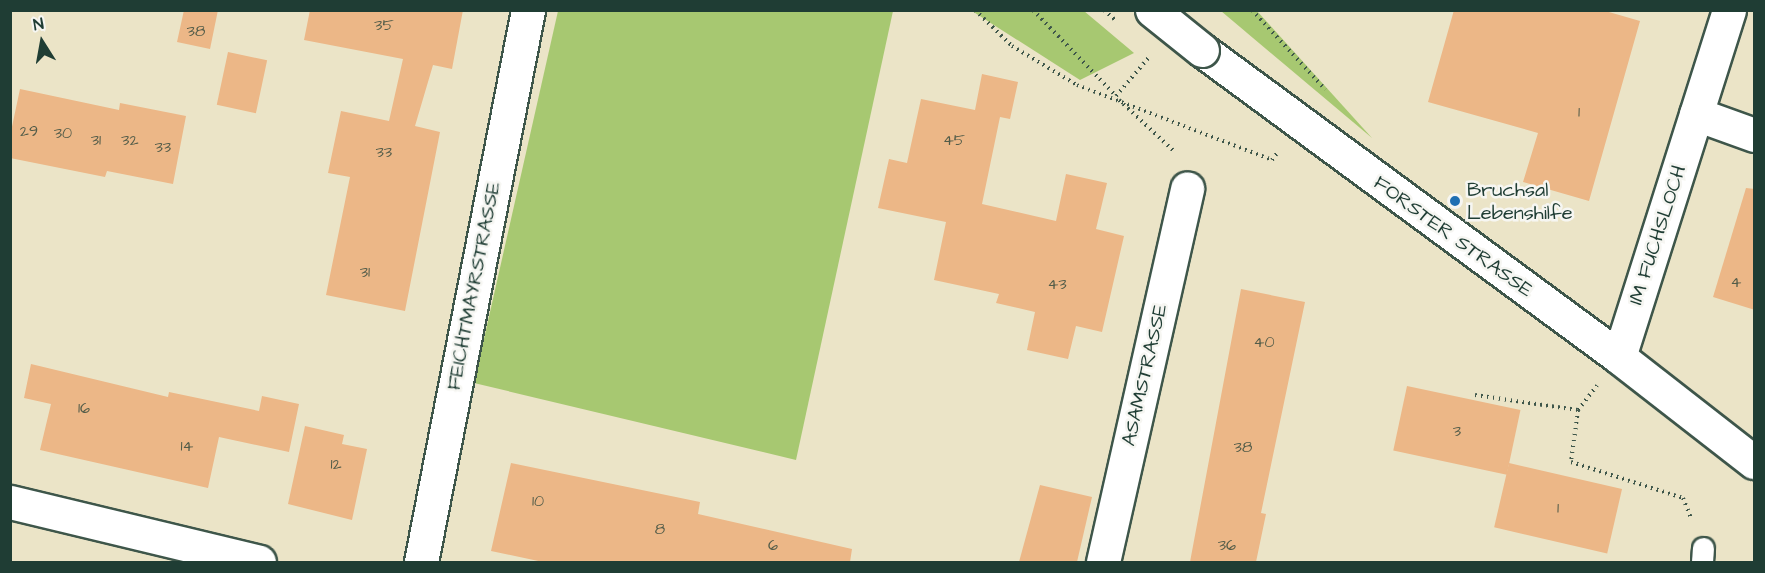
<!DOCTYPE html>
<style>
body{margin:0}
#map{position:relative;width:1765px;height:573px;overflow:hidden;background:#ebe4c7;font-family:"Architects Daughter",sans-serif}
div>[style]{position:absolute}
.green>*{inset:0;background:#a7c871}
.building>*{inset:0;background:#ecb787;transform-origin:0 0}
.path>*{height:4px;margin-top:-2px;transform-origin:0;background:repeating-linear-gradient(90deg,#3e564a 0 1.5px,transparent 0 6px)}
.roads{filter:drop-shadow(2px 0 #3e564a) drop-shadow(-2px 0 #3e564a) drop-shadow(0 2px #3e564a) drop-shadow(0 -2px #3e564a)}
.service>*{height:21px;margin:-10.5px;padding:0 10.5px;transform-origin:10.5px;border-radius:10.5px;background:#fff}
.minor>*{height:33px;margin:-16.5px;padding:0 16.5px;transform-origin:16.5px;border-radius:16.5px;background:#fff}
.tertiary>*{height:33px;margin:-16.5px;padding:0 16.5px;transform-origin:16.5px;border-radius:16.5px;background:#fff}
.bridges{filter:drop-shadow(2px 0 #3e564a) drop-shadow(-2px 0 #3e564a) drop-shadow(0 2px #3e564a) drop-shadow(0 -2px #3e564a)}
.tertiary-bridge>*{height:33px;margin:-16.5px;padding:0 16.5px;transform-origin:16.5px;border-radius:16.5px;background:#fff}
.dots>*{width:16px;height:16px;translate:-50% -50%;box-sizing:border-box;border:3px solid #f6f6f2;border-radius:50%}
span{translate:-50% -50%;white-space:nowrap;text-align:center;line-height:1.15;-webkit-text-stroke:5px #f6f6f2;paint-order:stroke}
.number-label{font-size:16px;color:#525c49}
.number-label span{-webkit-text-stroke-width:0}
.poi-label{font-size:20px;color:#1f3d34}
.left{translate:0 -50%;text-align:left}
.street-label{font-size:20px;color:#1f3d34}
.frame{position:absolute;inset:0;border:12px solid #1f3d34;pointer-events:none}
.north{position:absolute;left:12px;top:12px;width:60px;height:60px;-webkit-text-stroke:4px #f6f6f2;paint-order:stroke;rotate:349deg;font-size:16px;font-weight:700;line-height:24px;text-align:center;color:#1f3d34}
.north::after{content:'';display:block;margin:auto;width:21px;height:27px;background:#1f3d34;clip-path:polygon(50% 0,100% 100%,50% 72%,0 100%)}
</style>
<div id="map">
<div class="green">
<i style="clip-path:polygon(558px 11px,893px 11px,796px 460px,474px 383px)"></i>
<i style="clip-path:polygon(972px 11px,1084px 11px,1134px 53px,1080px 80px)"></i>
<i style="clip-path:polygon(1221px 11px,1257px 11px,1372px 138px)"></i>
</div>
<div class="building">
<i style="clip-path:polygon(184px 10px,218px 10px,210px 49px,177px 42px)"></i>
<i style="clip-path:polygon(310px 10px,463px 10px,452px 69px,433px 65px,415px 126px,440px 132px,405px 311px,326px 295px,350px 177px,328px 173px,341px 111px,389px 121px,403px 59px,304px 40px)"></i>
<i style="clip-path:polygon(1454px 10px,1602px 10px,1640px 21px,1589px 201px,1523px 182px,1538px 133px,1428px 102px)"></i>
<i style="left:228px;top:52px;width:40px;height:54px;rotate:12deg"></i>
<i style="clip-path:polygon(982px 74px,1018px 82px,1010px 119px,1000px 117px,982px 204px,1056px 221px,1066px 174px,1107px 183px,1096px 229px,1124px 236px,1102px 332px,1076px 326px,1068px 359px,1027px 350px,1035px 312px,996px 303px,999px 294px,934px 280px,946px 222px,878px 208px,889px 159px,907px 163px,921px 99px,975px 110px)"></i>
<i style="clip-path:polygon(20px 89px,119px 110px,120px 103px,186px 116px,173px 184px,107px 171px,105px 177px,10px 158px,10px 136px)"></i>
<i style="clip-path:polygon(1746px 188px,1755px 189px,1755px 310px,1713px 297px)"></i>
<i style="clip-path:polygon(1241px 289px,1305px 302px,1261px 513px,1266px 514px,1256px 562px,1190px 562px)"></i>
<i style="clip-path:polygon(31px 364px,168px 397px,169px 392px,259px 411px,262px 396px,299px 404px,289px 452px,219px 437px,208px 488px,40px 450px,51px 404px,24px 398px)"></i>
<i style="left:1407px;top:386px;width:116px;height:66px;rotate:12deg"></i>
<i style="clip-path:polygon(305px 426px,344px 435px,342px 444px,367px 449px,352px 520px,288px 504px)"></i>
<i style="clip-path:polygon(511px 463px,700px 502px,698px 514px,852px 549px,850px 562px,543px 562px,491px 551px)"></i>
<i style="left:1509px;top:463px;width:116px;height:66px;rotate:13deg"></i>
<i style="clip-path:polygon(1040px 485px,1092px 497px,1077px 562px,1019px 562px)"></i>
</div>
<div class="path">
<i style="left:975px;top:10px;width:52px;rotate:44.2deg"></i>
<i style="left:1012px;top:46px;width:76px;rotate:31deg"></i>
<i style="left:1077px;top:85px;width:209px;rotate:21deg"></i>
<i style="left:1272px;top:160px;width:9px;rotate:-54deg"></i>
<i style="left:1033px;top:10px;width:117px;rotate:46deg"></i>
<i style="left:1104px;top:10px;width:15px;rotate:42deg"></i>
<i style="left:1252px;top:10px;width:108px;rotate:47.3deg"></i>
<i style="left:1116px;top:96px;width:52px;rotate:-49.6deg"></i>
<i style="left:1119px;top:100px;width:76px;rotate:42.9deg"></i>
<i style="left:1475px;top:395px;width:104px;rotate:8.3deg"></i>
<i style="left:1578px;top:410px;width:52px;rotate:97.7deg"></i>
<i style="left:1571px;top:462px;width:118px;rotate:17.8deg"></i>
<i style="left:1683px;top:498px;width:22px;rotate:68deg"></i>
<i style="left:1578px;top:410px;width:31px;rotate:-52deg"></i>
</div>
<div class="roads">
<div class="service">
<i style="left:1702px;top:562px;width:14px;rotate:-86deg"></i>
</div>
<div class="minor">
<i style="left:1696px;top:114px;width:62px;rotate:19.9deg"></i>
<i style="left:1619px;top:357px;width:364px;rotate:-72.4deg"></i>
<i style="left:10px;top:502px;width:256px;rotate:13.5deg"></i>
<i style="left:421px;top:562px;width:562px;rotate:-79.03deg"></i>
<i style="left:1103px;top:562px;width:383px;rotate:-77.3deg"></i>
</div>
<div class="tertiary">
<i style="left:1202px;top:50px;width:518px;rotate:36.36deg"></i>
<i style="left:1619px;top:357px;width:171px;rotate:37.9deg"></i>
</div>
</div>
<div class="bridges">
<div class="tertiary-bridge">
<i style="left:1152px;top:10px;width:64px;rotate:38.7deg"></i>
</div>
</div>
<div class="dots">
<i style="left:1455px;top:201px;background:#1f6fb2"></i>
</div>
<div class="number-label">
<span style="left:384px;top:25px">35</span>
<span style="left:196px;top:31px">38</span>
<span style="left:1579px;top:112px">1</span>
<span style="left:29px;top:131px">29</span>
<span style="left:63px;top:133px">30</span>
<span style="left:96px;top:140px">31</span>
<span style="left:130px;top:140px">32</span>
<span style="left:954px;top:140px">45</span>
<span style="left:163px;top:147px">33</span>
<span style="left:384px;top:152px">33</span>
<span style="left:365px;top:272px">31</span>
<span style="left:1736px;top:282px">4</span>
<span style="left:1057px;top:284px">43</span>
<span style="left:1264px;top:342px">40</span>
<span style="left:84px;top:408px">16</span>
<span style="left:1457px;top:431px">3</span>
<span style="left:187px;top:446px">14</span>
<span style="left:1243px;top:447px">38</span>
<span style="left:336px;top:464px">12</span>
<span style="left:538px;top:501px">10</span>
<span style="left:1558px;top:508px">1</span>
<span style="left:660px;top:529px">8</span>
<span style="left:773px;top:545px">6</span>
<span style="left:1227px;top:545px">36</span>
</div>
<div class="poi-label">
<span class="left" style="left:1467px;top:202px">Bruchsal<br>Lebenshilfe</span>
</div>
<div class="street-label">
<span style="left:1658px;top:235px;rotate:-72deg">IM FUCHSLOCH</span>
<span style="left:1453px;top:237px;rotate:36deg">FORSTER STRASSE</span>
<span style="left:474px;top:286px;rotate:-79deg">FEICHTMAYRSTRASSE</span>
<span style="left:1145px;top:375px;rotate:-77deg">ASAMSTRASSE</span>
</div>
<div class="frame"></div>
<div class="north">N</div>
</div>
